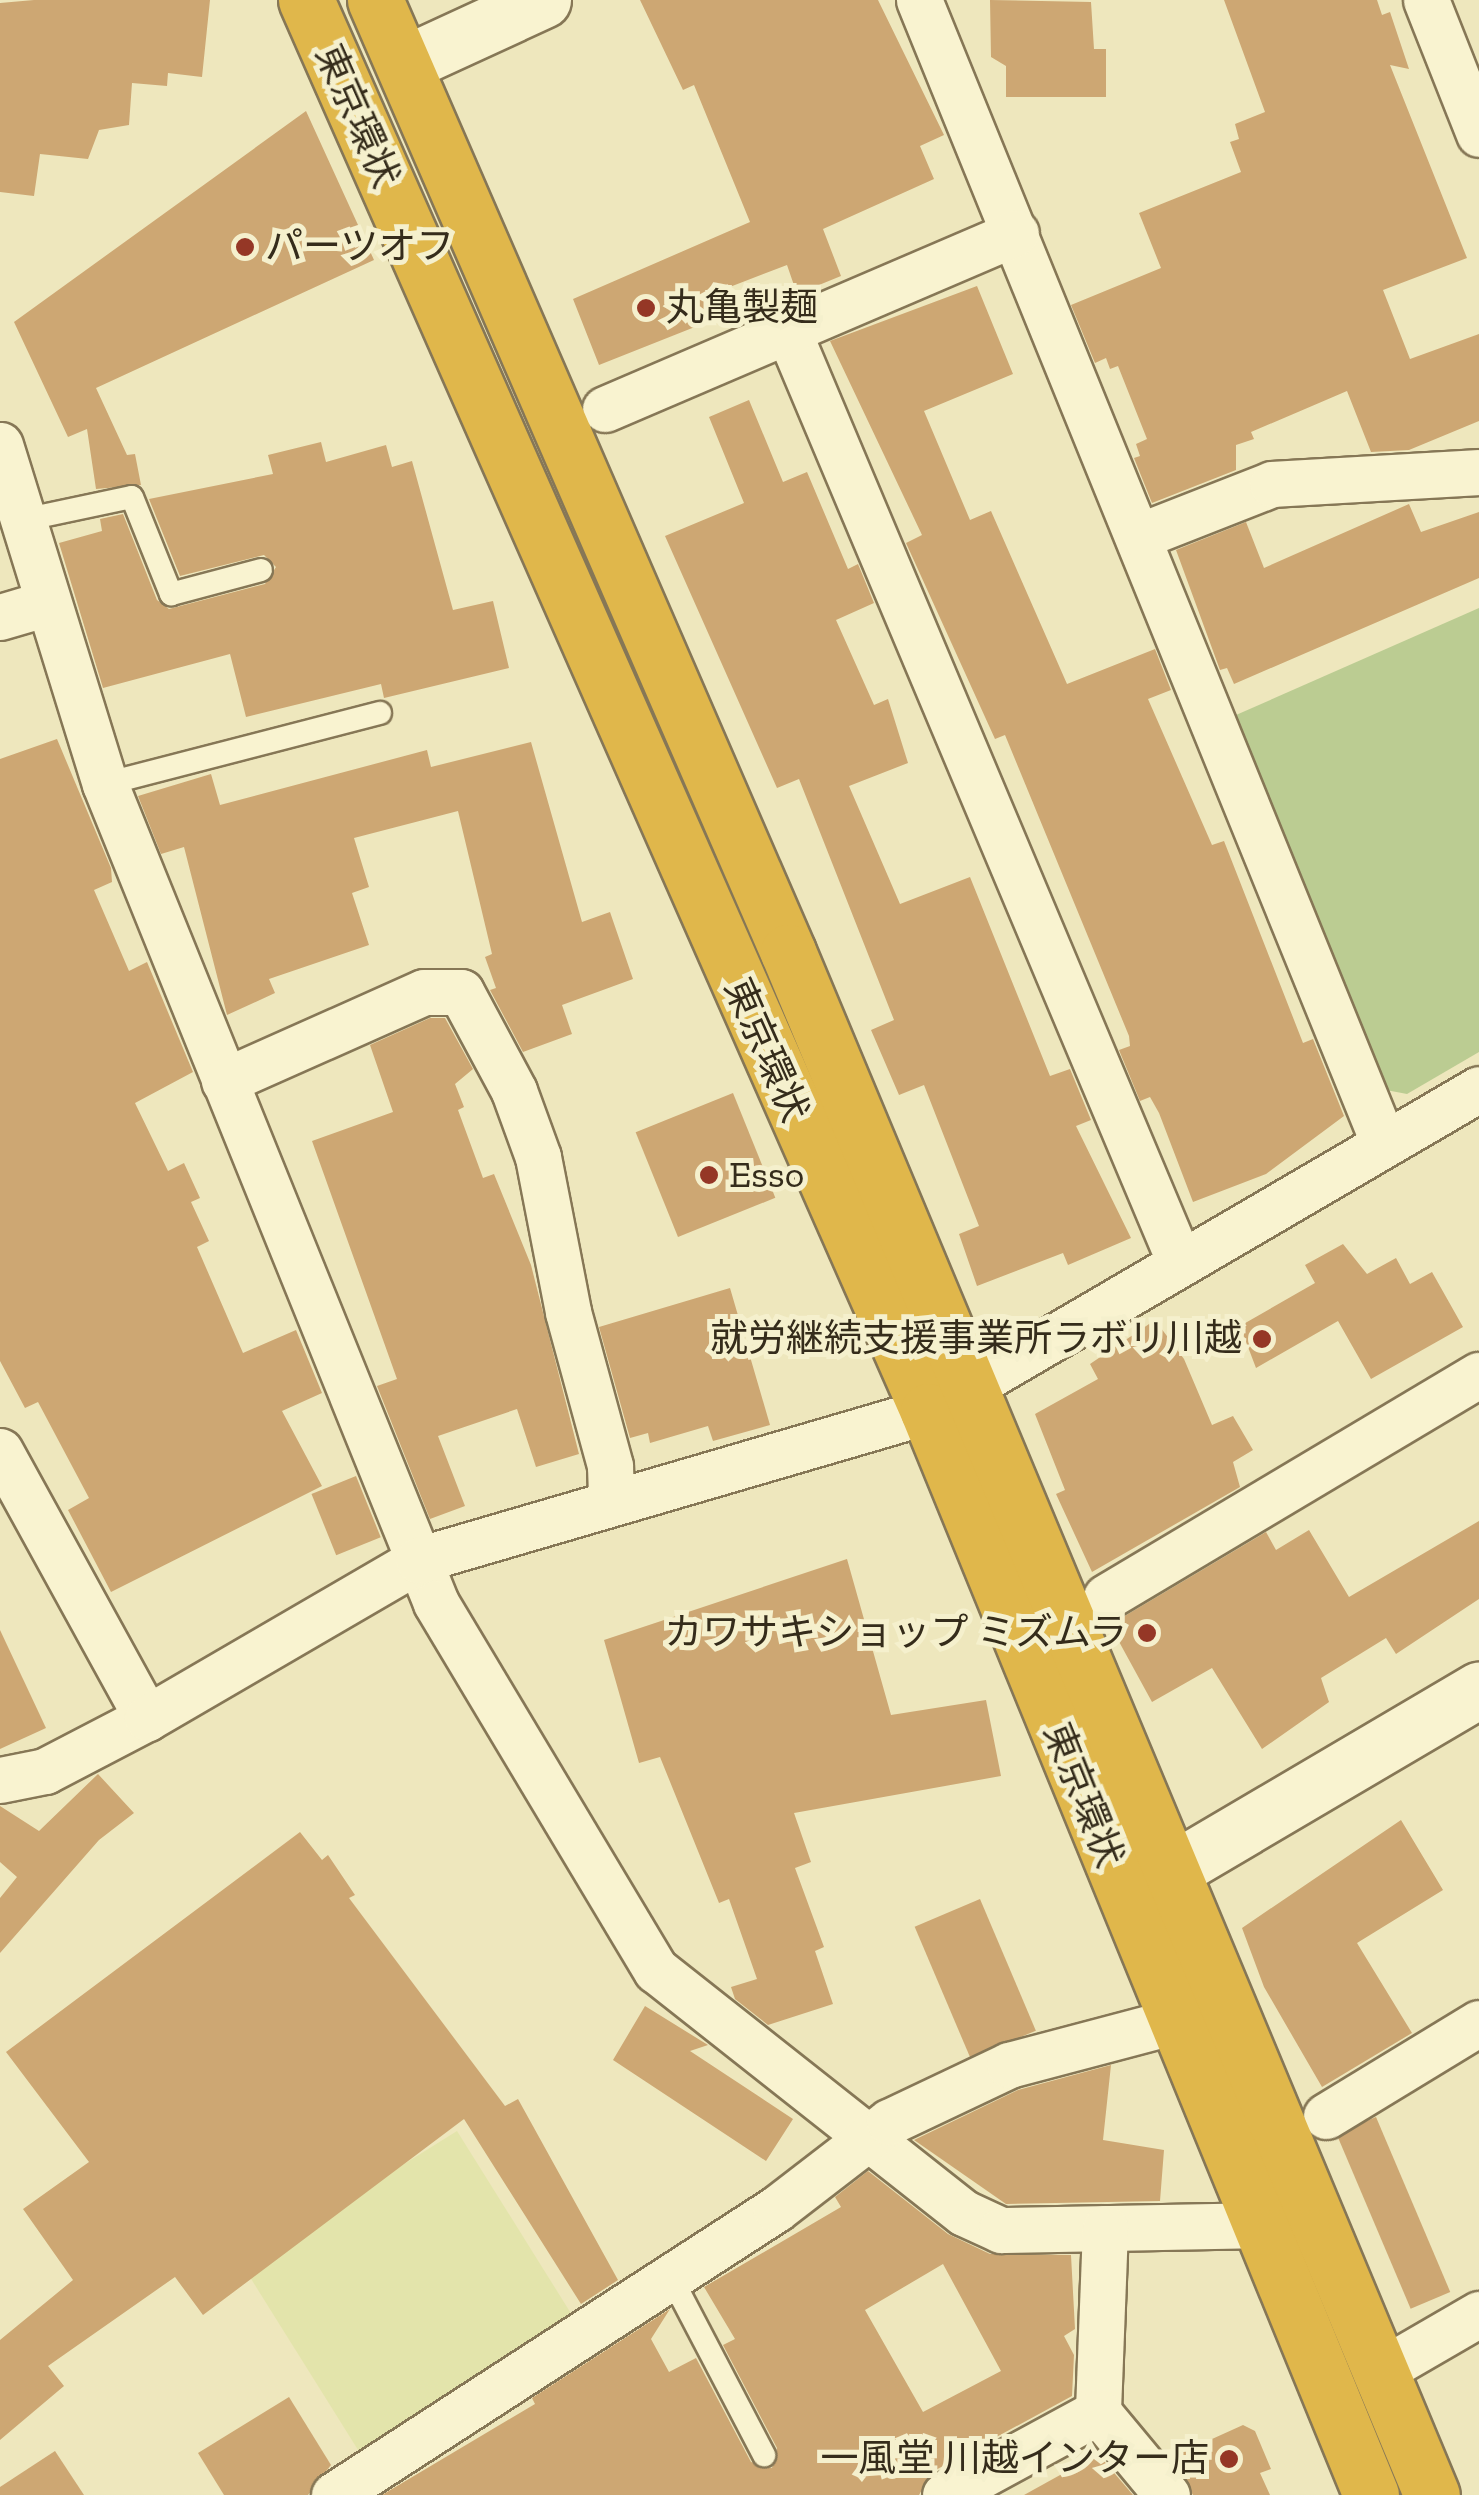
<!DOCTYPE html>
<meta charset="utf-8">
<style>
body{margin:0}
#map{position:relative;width:1479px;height:2495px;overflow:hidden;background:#eee7bd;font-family:"Zilla Slab","Noto Sans JP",serif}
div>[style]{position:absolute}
.farmland>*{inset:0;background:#e3e4ab;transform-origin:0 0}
.green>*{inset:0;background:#bbcc92}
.building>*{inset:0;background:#cda773;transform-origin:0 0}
.roads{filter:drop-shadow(2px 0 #867756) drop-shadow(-2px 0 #867756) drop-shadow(0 2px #867756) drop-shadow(0 -2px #867756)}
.lane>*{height:22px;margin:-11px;padding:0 11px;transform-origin:11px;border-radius:11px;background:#f9f3d0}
.street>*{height:45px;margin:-22.5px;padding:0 22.5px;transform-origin:22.5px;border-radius:22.5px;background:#f9f3d0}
.secondary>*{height:55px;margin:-27.5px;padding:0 27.5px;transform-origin:27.5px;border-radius:27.5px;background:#f9f3d0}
.highway>*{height:55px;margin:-27.5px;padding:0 27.5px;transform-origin:27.5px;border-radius:27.5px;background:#e0b74b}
.dots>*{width:28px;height:28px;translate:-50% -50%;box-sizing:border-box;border:5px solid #f5f0cd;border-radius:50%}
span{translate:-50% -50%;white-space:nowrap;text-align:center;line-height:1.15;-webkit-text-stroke:10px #f5f0cd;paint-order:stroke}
.street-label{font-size:38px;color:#352c1b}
.poi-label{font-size:38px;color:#352c1b}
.left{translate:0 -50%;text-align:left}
.right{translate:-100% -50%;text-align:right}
</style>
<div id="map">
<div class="farmland">
<i style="left:457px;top:2131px;width:222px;height:253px;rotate:58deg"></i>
</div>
<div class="green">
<i style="clip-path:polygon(1479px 608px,1479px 1052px,1407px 1094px,1386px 1090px,1236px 715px)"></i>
</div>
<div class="building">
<i style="clip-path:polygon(34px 0,210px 0,202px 77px,168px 73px,167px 86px,132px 83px,129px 125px,99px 130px,88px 159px,40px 154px,34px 196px,0 192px,0 3px)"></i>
<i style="clip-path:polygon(640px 0,878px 0,944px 135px,920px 146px,934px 179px,823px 229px,841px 276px,797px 294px,787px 265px,709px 295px,720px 317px,599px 365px,573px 299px,750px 222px,694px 85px,683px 90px)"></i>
<i style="clip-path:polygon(990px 0,1091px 2px,1094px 49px,1106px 49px,1106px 97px,1006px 97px,1006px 66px,991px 57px)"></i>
<i style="clip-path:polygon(1224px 0,1377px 0,1382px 15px,1390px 12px,1409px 69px,1390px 65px,1467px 258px,1383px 290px,1410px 359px,1479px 334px,1479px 421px,1409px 450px,1371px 452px,1347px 391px,1251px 432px,1254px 439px,1236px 445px,1236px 470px,1152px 503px,1134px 458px,1140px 456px,1136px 444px,1147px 439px,1118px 366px,1110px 369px,1106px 358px,1095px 363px,1071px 305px,1161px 268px,1139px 213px,1241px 172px,1230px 142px,1239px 139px,1235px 124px,1265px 112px)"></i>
<i style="clip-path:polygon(306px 111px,374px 260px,96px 388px,127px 455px,135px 454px,141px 485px,96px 489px,87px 429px,68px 437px,14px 322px)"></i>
<i style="clip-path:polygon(977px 286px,1013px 374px,924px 411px,970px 520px,991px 511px,1067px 684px,1155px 649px,1171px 690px,1148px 699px,1212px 845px,1224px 841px,1303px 1043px,1313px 1039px,1344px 1116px,1266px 1174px,1193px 1202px,1159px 1113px,1150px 1097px,1140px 1101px,1119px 1050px,1130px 1046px,1129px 1036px,1005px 735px,995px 739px,906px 543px,922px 535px,830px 341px)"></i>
<i style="clip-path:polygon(749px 400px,783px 482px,807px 472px,848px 569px,858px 564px,874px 603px,836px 620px,874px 705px,888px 699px,908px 763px,849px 786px,900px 904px,970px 877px,1050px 1076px,1070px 1069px,1091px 1120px,1076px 1126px,1131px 1238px,1068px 1265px,1063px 1253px,977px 1286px,959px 1234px,979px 1226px,924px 1085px,899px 1095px,871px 1030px,894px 1020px,799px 779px,777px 788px,665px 536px,744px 503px,709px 417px)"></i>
<i style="clip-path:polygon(321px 442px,326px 462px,386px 445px,392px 467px,412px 461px,453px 610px,493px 601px,509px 668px,384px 698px,381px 684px,246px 717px,230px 654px,103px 688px,59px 543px,102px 531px,100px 519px,123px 514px,157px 600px,169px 609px,265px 584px,276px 567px,264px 555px,180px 576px,149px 499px,273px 474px,268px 455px)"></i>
<i style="clip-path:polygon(1409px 504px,1421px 532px,1479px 512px,1479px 578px,1234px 684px,1227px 668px,1220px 670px,1176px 550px,1246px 522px,1264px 568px)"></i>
<i style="clip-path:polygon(57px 739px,111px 868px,112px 882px,94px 890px,129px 971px,147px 962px,193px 1072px,135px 1103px,168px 1171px,184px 1163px,200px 1198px,191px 1202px,209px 1241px,197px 1247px,243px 1353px,296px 1330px,322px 1393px,282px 1411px,322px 1486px,111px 1592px,68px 1510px,89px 1498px,38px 1402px,25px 1408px,0 1361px,0 759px)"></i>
<i style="clip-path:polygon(531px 742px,582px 922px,610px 912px,633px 979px,562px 1005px,572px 1034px,523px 1052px,490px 990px,496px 988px,485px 957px,492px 954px,458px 811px,354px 838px,369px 887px,352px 893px,369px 945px,269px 979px,275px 993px,227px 1015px,184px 847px,161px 854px,138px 796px,211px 774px,220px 805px,427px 750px,431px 767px)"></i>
<i style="clip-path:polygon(430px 1018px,445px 1018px,473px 1069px,455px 1084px,464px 1107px,458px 1110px,483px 1178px,494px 1174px,531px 1265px,579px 1454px,536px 1467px,517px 1409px,438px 1436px,465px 1506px,430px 1519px,377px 1386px,397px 1379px,312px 1141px,393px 1112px,370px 1045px)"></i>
<i style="left:733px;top:1093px;width:113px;height:105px;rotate:68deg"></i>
<i style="clip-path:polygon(1343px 1244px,1367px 1274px,1396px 1258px,1410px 1284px,1432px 1272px,1463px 1327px,1371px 1379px,1338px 1321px,1256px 1368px,1240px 1326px,1315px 1283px,1305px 1265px)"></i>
<i style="clip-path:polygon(730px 1288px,770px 1425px,713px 1441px,708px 1426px,650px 1443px,648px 1433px,630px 1438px,599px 1327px)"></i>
<i style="clip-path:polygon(1155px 1320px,1184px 1359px,1212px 1425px,1233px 1416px,1253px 1450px,1233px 1462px,1240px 1487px,1092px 1572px,1056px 1494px,1065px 1490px,1035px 1414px,1098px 1379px,1090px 1364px)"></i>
<i style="left:356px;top:1476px;width:66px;height:48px;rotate:68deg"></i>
<i style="clip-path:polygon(1479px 1521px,1479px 1599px,1396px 1654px,1386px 1638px,1321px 1678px,1329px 1702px,1262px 1749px,1212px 1668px,1152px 1702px,1117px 1638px,1118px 1620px,1266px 1532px,1276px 1550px,1309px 1530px,1349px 1597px)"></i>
<i style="clip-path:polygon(847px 1559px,891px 1715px,986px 1700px,1001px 1776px,794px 1813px,811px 1862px,795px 1868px,824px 1947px,815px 1951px,833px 2004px,768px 2025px,735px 1999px,731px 1987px,757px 1979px,729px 1899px,719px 1903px,660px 1757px,639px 1763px,604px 1640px)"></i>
<i style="clip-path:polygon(0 1630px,46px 1728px,0 1749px)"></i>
<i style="clip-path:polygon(98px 1774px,134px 1813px,99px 1840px,0 1953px,0 1898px,17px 1877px,0 1862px,0 1806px,39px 1831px)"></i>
<i style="clip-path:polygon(1401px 1820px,1443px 1890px,1357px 1943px,1412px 2033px,1322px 2087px,1264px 1987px,1242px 1928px)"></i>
<i style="clip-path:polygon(300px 1832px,322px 1860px,328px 1855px,355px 1895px,349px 1898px,505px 2106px,518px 2099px,618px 2280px,581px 2304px,464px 2119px,203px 2315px,175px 2277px,48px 2366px,64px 2386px,0 2440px,0 2340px,73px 2280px,23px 2209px,89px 2162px,6px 2052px)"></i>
<i style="left:980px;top:1899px;width:143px;height:71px;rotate:67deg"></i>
<i style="clip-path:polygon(645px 2006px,708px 2045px,690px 2051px,793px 2119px,766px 2161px,613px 2060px)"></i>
<i style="clip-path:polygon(1111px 2065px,1103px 2140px,1164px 2150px,1160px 2201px,1006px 2204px,914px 2140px,1018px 2090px)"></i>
<i style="left:1376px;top:2117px;width:190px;height:43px;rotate:67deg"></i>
<i style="clip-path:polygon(evenodd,868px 2171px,948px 2234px,990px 2254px,1071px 2255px,1075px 2329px,1064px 2336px,1074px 2355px,1072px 2396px,932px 2472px,919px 2495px,382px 2495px,535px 2404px,532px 2398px,670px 2309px,651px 2339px,669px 2372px,696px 2358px,751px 2462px,772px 2468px,777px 2448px,723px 2345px,735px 2339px,704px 2287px,841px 2207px,835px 2197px,868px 2171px,943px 2264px,1001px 2371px,923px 2412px,865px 2310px,943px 2264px)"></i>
<i style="clip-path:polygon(289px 2397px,331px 2465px,308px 2495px,224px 2495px,198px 2453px)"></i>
<i style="clip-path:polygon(1243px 2425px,1255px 2431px,1271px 2469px,1260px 2473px,1270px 2495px,1193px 2495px,1170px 2458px)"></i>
<i style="clip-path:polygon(55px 2451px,84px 2495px,0 2495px,0 2487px)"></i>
<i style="clip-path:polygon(1098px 2454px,1133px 2495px,1024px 2495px)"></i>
</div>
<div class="roads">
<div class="lane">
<i style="left:23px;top:520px;width:111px;rotate:-11.9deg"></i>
<i style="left:132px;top:497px;width:105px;rotate:68.1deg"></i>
<i style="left:171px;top:594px;width:93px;rotate:-14.9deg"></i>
<i style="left:105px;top:784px;width:284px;rotate:-14.5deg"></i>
<i style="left:672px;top:2279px;width:199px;rotate:62.4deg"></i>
</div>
<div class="street">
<i style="left:919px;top:0;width:1235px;rotate:67.88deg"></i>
<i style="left:1426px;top:0;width:144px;rotate:68.4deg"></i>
<i style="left:788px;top:331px;width:1006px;rotate:67.18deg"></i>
<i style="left:605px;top:409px;width:447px;rotate:-23.2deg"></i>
<i style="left:0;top:445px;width:355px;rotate:72.8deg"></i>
<i style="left:105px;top:784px;width:883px;rotate:67.99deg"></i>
<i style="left:436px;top:1603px;width:428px;rotate:59.1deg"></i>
<i style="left:656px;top:1970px;width:392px;rotate:38.3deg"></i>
<i style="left:964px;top:2213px;width:41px;rotate:24.7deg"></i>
<i style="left:1001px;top:2230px;width:256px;rotate:-1.1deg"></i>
<i style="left:1142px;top:535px;width:140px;rotate:-21.4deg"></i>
<i style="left:1272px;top:484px;width:207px;rotate:-3.3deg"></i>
<i style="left:0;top:617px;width:50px;rotate:-16.3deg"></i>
<i style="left:224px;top:1081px;width:219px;rotate:-24deg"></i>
<i style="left:424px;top:992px;width:37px"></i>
<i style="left:461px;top:992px;width:112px;rotate:61.8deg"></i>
<i style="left:514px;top:1091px;width:70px;rotate:70deg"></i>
<i style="left:538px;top:1157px;width:158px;rotate:79deg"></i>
<i style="left:568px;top:1312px;width:160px;rotate:74.7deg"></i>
<i style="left:610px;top:1466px;width:37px;rotate:88deg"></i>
<i style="left:0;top:1451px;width:305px;rotate:61.2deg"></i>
<i style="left:1106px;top:1597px;width:434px;rotate:-30.8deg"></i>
<i style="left:0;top:1780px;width:46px;rotate:-11.3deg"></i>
<i style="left:45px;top:1771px;width:115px;rotate:-27.5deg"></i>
<i style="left:147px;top:1718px;width:314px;rotate:-30.2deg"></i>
<i style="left:418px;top:1560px;width:531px;rotate:-16.29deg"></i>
<i style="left:928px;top:1411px;width:638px;rotate:-30.3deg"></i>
<i style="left:1326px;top:2116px;width:179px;rotate:-31.3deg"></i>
<i style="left:1105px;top:2228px;width:184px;rotate:92.2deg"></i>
<i style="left:1098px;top:2412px;width:108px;rotate:50.3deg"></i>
<i style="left:1379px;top:2372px;width:116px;rotate:-30.1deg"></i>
<i style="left:334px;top:2495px;width:526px;rotate:-32.91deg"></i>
<i style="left:776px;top:2209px;width:143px;rotate:-37.6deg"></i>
<i style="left:889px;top:2122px;width:133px;rotate:-25.4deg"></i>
<i style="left:1009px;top:2065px;width:172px;rotate:-14.8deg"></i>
<i style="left:945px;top:2495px;width:174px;rotate:-28.5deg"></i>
</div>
<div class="secondary">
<i style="left:404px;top:64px;width:153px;rotate:-24.7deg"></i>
<i style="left:1132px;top:1894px;width:403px;rotate:-30.5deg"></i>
</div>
<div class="highway">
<i style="left:306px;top:0;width:1542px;rotate:66.21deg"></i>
<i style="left:928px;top:1411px;width:1171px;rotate:67.77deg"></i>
<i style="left:375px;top:0;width:1038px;rotate:66.55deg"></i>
<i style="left:788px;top:952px;width:1672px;rotate:67.35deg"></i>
</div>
</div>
<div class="dots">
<i style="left:245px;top:247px;background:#953726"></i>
<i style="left:646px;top:308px;background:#953726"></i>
<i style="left:709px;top:1175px;background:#953726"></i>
<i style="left:1262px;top:1339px;background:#953726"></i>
<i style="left:1147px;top:1633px;background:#953726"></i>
<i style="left:1229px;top:2459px;background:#953726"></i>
</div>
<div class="street-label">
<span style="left:357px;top:116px;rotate:66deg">東京環状</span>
<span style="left:766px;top:1050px;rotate:66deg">東京環状</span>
<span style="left:1083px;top:1795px;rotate:68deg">東京環状</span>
</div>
<div class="poi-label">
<span class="left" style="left:265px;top:247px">パーツオフ</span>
<span class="left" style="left:666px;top:308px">丸亀製麺</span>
<span class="left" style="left:729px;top:1175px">Esso</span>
<span class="right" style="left:1242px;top:1339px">就労継続支援事業所ラボリ川越</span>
<span class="right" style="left:1127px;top:1633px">カワサキショップ ミズムラ</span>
<span class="right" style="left:1209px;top:2459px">一風堂 川越インター店</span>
</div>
</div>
